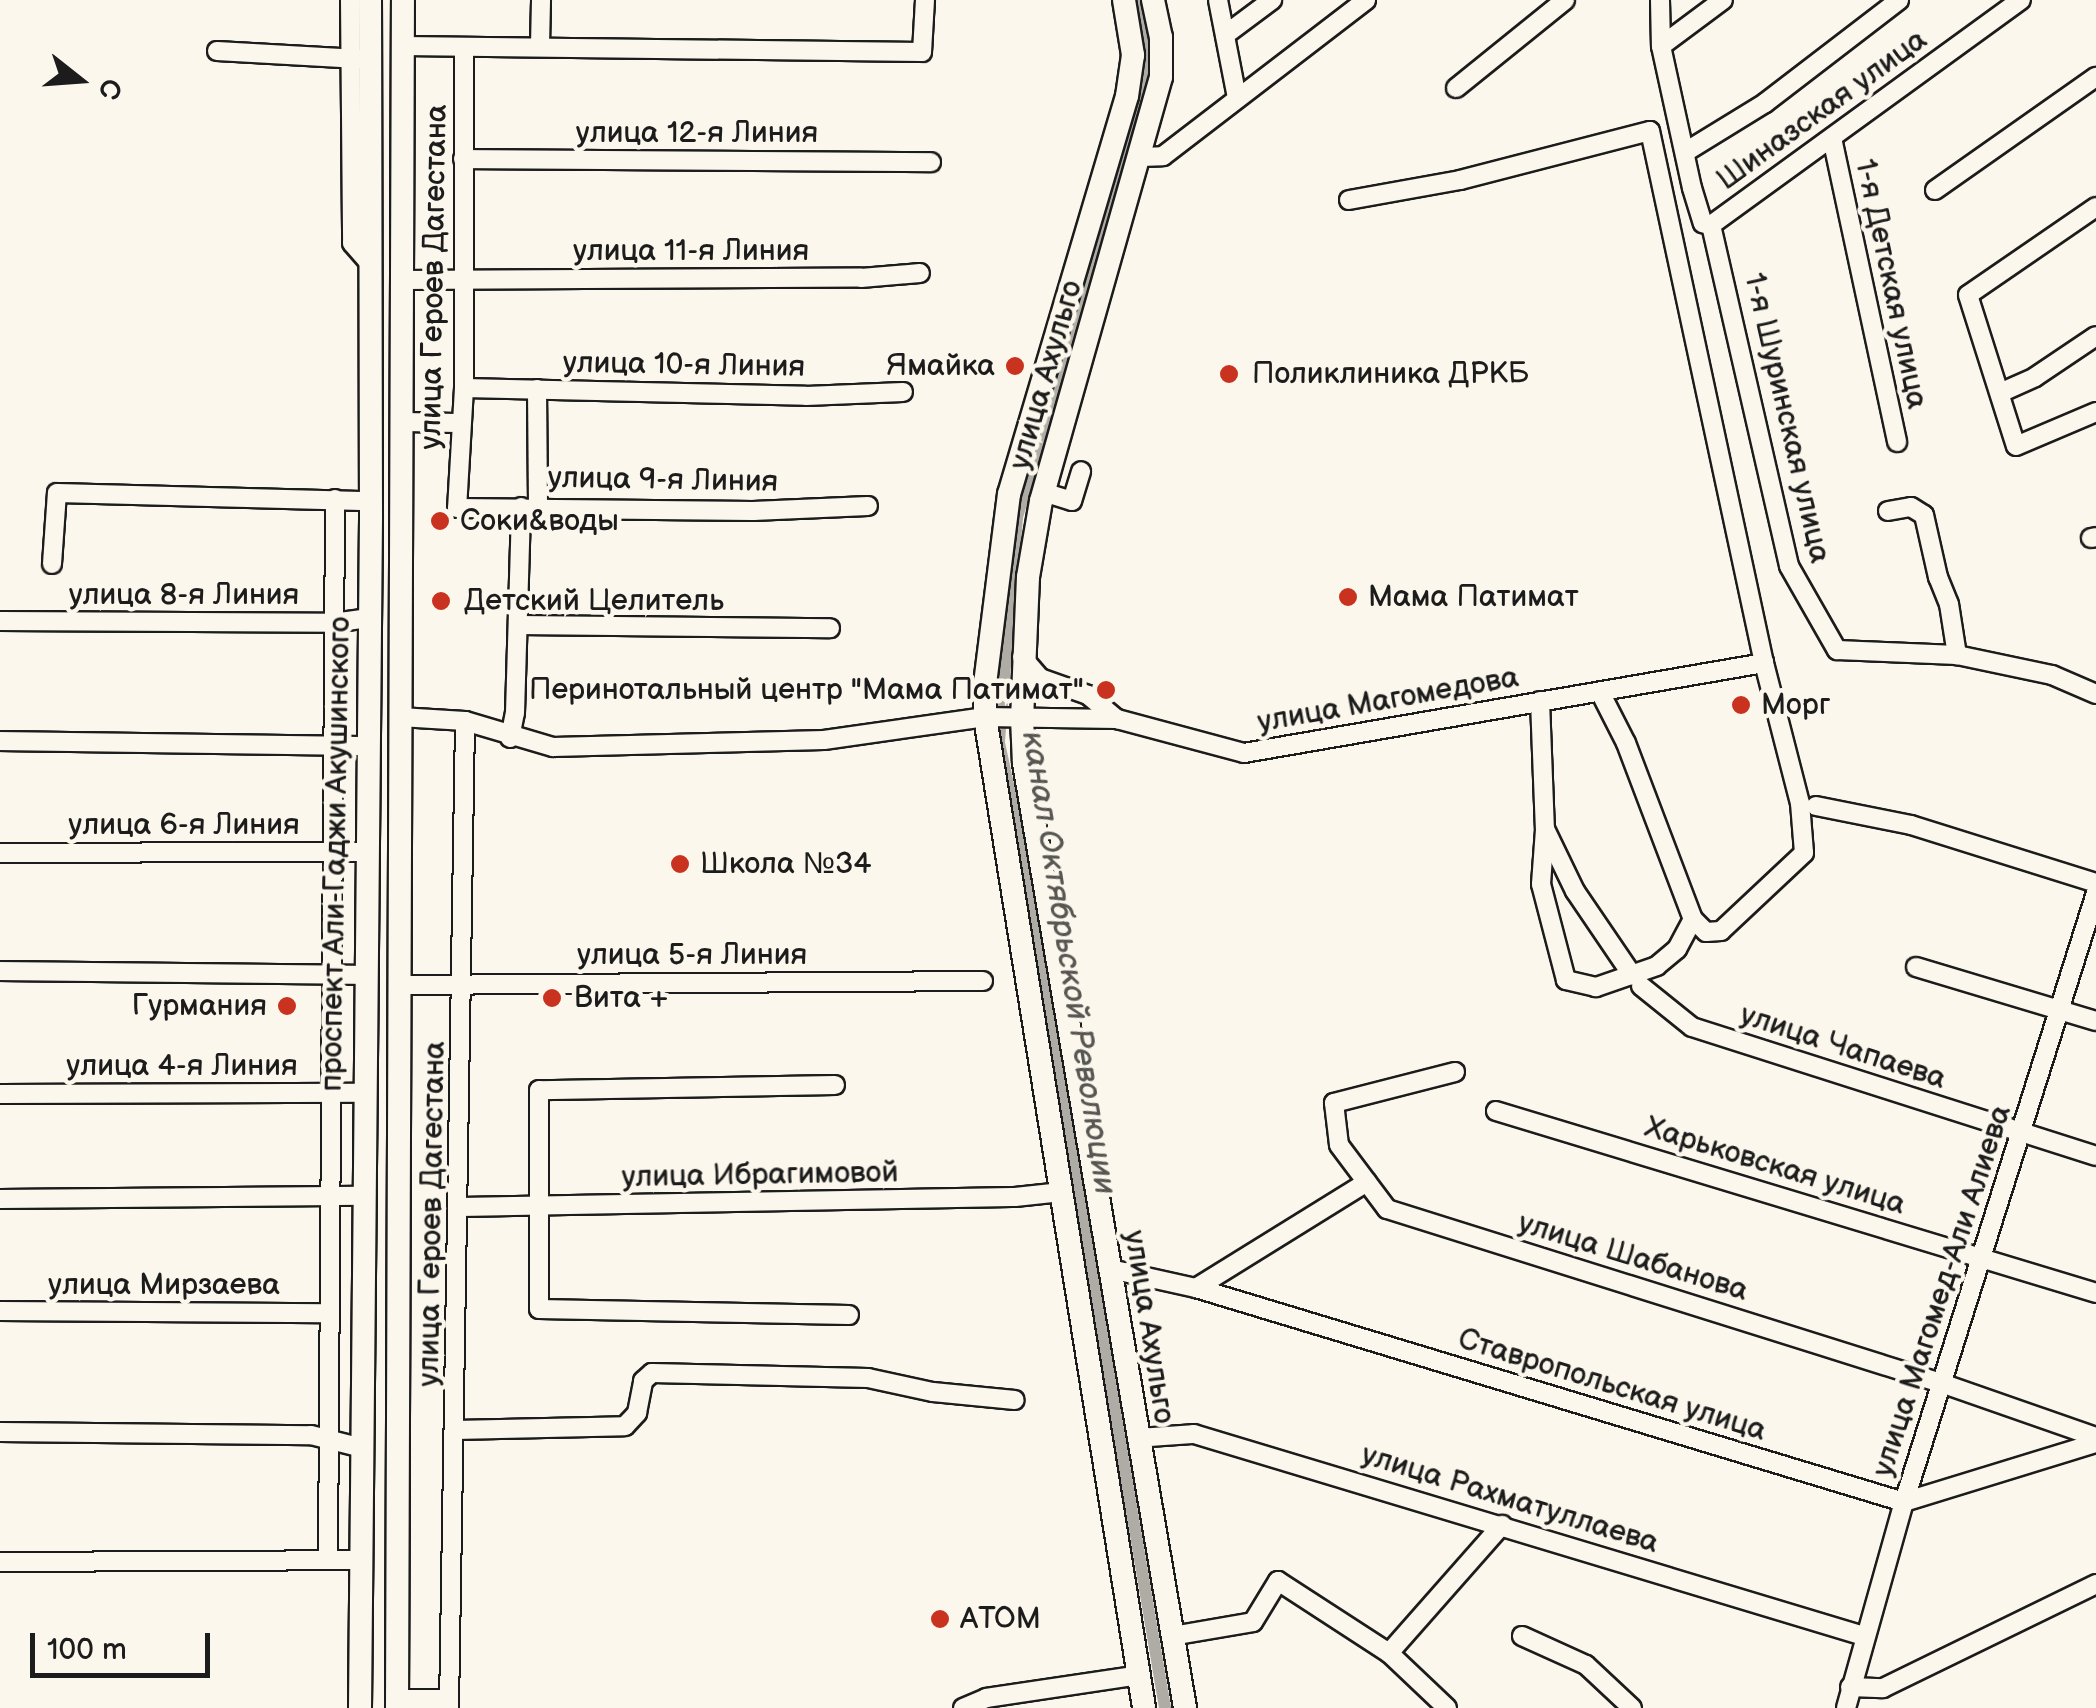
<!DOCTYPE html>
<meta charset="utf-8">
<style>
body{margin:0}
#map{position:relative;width:2096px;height:1708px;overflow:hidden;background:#fbf7ec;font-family:"Balsamiq Sans",sans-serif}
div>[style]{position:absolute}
.canal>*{height:12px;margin:-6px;padding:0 6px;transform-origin:6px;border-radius:6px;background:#afaca5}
.roads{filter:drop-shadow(2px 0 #1c1c1c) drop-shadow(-2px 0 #1c1c1c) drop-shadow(0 2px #1c1c1c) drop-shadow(0 -2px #1c1c1c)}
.minor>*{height:18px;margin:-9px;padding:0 9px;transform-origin:9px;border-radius:9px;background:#fbf7ec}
.major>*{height:22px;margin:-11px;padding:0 11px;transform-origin:11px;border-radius:11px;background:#fbf7ec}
.dots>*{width:28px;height:28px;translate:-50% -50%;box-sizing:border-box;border:5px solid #fbf7ec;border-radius:50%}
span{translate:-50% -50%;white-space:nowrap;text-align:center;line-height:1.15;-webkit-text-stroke:9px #fbf7ec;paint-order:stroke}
.street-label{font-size:30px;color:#1c1c1c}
.poi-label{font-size:30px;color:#1c1c1c}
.right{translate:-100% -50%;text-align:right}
.left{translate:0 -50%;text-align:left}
.water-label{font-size:32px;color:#575653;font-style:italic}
.north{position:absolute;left:30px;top:30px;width:100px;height:100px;-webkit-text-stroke:8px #fbf7ec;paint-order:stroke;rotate:107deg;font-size:28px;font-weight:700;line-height:40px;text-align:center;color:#1c1c1c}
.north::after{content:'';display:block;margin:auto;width:35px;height:45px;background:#1c1c1c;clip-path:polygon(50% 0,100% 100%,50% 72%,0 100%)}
.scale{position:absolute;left:30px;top:1633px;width:180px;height:45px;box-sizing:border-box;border:5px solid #1c1c1c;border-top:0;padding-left:12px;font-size:30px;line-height:35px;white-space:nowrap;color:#1c1c1c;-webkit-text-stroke:8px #fbf7ec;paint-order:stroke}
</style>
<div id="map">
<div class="canal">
<i style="left:1141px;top:0;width:59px;rotate:82.1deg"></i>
<i style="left:1149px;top:58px;width:46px;rotate:98.8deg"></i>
<i style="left:1142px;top:103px;width:432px;rotate:106.8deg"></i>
<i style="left:1017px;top:517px;width:227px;rotate:94.6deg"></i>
<i style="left:999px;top:743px;width:71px;rotate:77.7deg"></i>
<i style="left:1014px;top:812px;width:909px;rotate:80.43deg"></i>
</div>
<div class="roads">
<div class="minor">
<i style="left:350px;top:0;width:243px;rotate:89.5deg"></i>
<i style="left:352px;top:243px;width:28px;rotate:49deg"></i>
<i style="left:1218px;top:0;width:100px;rotate:79deg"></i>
<i style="left:1660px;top:0;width:46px;rotate:88.8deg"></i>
<i style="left:1661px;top:46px;width:145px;rotate:77.7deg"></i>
<i style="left:1692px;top:188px;width:37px;rotate:73deg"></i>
<i style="left:1703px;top:223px;width:8px;rotate:14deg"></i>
<i style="left:1711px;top:225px;width:383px;rotate:-36deg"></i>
<i style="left:1225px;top:35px;width:59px;rotate:-36.7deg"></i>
<i style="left:540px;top:45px;width:45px;rotate:-88.7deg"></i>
<i style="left:403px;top:46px;width:519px;rotate:0.66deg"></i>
<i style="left:922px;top:52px;width:52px;rotate:-86.7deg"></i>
<i style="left:1661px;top:46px;width:77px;rotate:-36.6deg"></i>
<i style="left:464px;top:47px;width:341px;rotate:90deg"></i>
<i style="left:464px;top:388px;width:120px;rotate:93.3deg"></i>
<i style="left:457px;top:508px;width:296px;rotate:0.6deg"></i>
<i style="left:753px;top:511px;width:115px;rotate:-2.5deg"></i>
<i style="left:217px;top:51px;width:142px;rotate:3.2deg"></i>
<i style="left:1456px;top:88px;width:140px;rotate:-38.9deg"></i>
<i style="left:1832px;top:138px;width:311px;rotate:77.9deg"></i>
<i style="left:1687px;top:151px;width:92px;rotate:-31.6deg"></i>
<i style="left:1765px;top:103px;width:169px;rotate:-37.5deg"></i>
<i style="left:1140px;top:157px;width:23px;rotate:-2deg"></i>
<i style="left:1163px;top:156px;width:256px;rotate:-37.5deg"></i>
<i style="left:463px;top:159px;width:468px;rotate:0.4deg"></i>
<i style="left:1935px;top:190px;width:197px;rotate:-35.1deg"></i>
<i style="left:1349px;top:200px;width:113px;rotate:-10.2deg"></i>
<i style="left:1460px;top:180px;width:196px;rotate:-14.5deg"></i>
<i style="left:1650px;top:131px;width:544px;rotate:77.91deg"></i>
<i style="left:1764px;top:663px;width:145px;rotate:75.6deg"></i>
<i style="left:1800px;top:803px;width:50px;rotate:85.4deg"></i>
<i style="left:1804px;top:853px;width:114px;rotate:136.8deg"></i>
<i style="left:1721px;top:931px;width:15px;rotate:176deg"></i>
<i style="left:1706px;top:932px;width:18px;rotate:-135deg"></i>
<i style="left:1693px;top:919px;width:34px;rotate:118deg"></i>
<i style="left:1677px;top:949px;width:26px;rotate:140deg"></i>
<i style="left:1657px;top:966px;width:65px;rotate:161deg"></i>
<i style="left:1596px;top:987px;width:31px;rotate:-167deg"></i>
<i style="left:1566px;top:980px;width:99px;rotate:-104.6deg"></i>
<i style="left:1541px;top:884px;width:55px;rotate:-85.8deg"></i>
<i style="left:2096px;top:207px;width:155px;rotate:145.5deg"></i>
<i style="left:1968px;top:295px;width:158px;rotate:72.4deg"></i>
<i style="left:2016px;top:446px;width:87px;rotate:-23deg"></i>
<i style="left:1711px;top:225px;width:350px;rotate:77.1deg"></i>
<i style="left:1789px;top:566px;width:97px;rotate:60.3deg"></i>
<i style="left:1837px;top:650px;width:120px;rotate:2.4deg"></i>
<i style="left:1957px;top:655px;width:97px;rotate:11.9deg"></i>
<i style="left:2052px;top:675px;width:48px;rotate:23.4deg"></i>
<i style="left:403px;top:280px;width:458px;rotate:-0.3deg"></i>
<i style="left:861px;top:278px;width:59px;rotate:-4.8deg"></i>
<i style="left:464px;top:388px;width:342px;rotate:1.3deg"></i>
<i style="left:806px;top:396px;width:97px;rotate:-2.4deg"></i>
<i style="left:537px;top:389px;width:118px;rotate:89.5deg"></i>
<i style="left:2002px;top:392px;width:36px;rotate:-24deg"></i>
<i style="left:2035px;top:377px;width:73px;rotate:-33.9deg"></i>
<i style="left:401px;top:422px;width:60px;rotate:1deg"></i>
<i style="left:1043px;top:492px;width:30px;rotate:17deg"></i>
<i style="left:1072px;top:501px;width:31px;rotate:-73deg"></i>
<i style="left:1888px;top:511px;width:23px;rotate:-10deg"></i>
<i style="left:1911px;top:507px;width:15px;rotate:32deg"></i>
<i style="left:1924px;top:515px;width:64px;rotate:77.3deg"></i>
<i style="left:1938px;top:577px;width:29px;rotate:68deg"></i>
<i style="left:1949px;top:604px;width:52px;rotate:81.1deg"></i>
<i style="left:2091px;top:538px;width:5px;rotate:-11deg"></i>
<i style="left:52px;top:564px;width:71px;rotate:-86deg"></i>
<i style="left:57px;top:493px;width:314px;rotate:1.5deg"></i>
<i style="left:0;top:621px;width:333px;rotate:0.3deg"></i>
<i style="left:333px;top:623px;width:35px;rotate:-8deg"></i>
<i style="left:519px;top:625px;width:311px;rotate:0.6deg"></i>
<i style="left:1022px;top:657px;width:28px;rotate:49deg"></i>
<i style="left:1040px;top:678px;width:51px;rotate:19.5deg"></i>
<i style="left:1088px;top:695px;width:38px;rotate:40deg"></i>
<i style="left:1600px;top:692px;width:57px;rotate:63deg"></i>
<i style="left:1626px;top:743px;width:188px;rotate:69.2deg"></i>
<i style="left:1540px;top:701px;width:128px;rotate:87.8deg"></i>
<i style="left:1545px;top:829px;width:69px;rotate:64.2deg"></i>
<i style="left:1575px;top:891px;width:102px;rotate:55.8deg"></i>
<i style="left:400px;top:717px;width:65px;rotate:3.5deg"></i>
<i style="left:465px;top:721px;width:92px;rotate:16.5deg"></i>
<i style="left:553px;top:747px;width:271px;rotate:-1.5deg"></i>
<i style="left:824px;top:740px;width:163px;rotate:-8.1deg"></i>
<i style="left:985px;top:717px;width:132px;rotate:0.9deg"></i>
<i style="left:1117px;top:719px;width:131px;rotate:15deg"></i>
<i style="left:1244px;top:753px;width:528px;rotate:-9.82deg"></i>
<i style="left:510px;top:738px;width:25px;rotate:-79deg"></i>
<i style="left:515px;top:713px;width:206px;rotate:-88.3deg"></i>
<i style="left:0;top:741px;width:369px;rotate:0.8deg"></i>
<i style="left:1816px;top:806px;width:97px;rotate:11.3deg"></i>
<i style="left:1911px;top:825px;width:194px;rotate:17.4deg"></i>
<i style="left:0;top:853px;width:367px;rotate:-0.2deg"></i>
<i style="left:1916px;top:967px;width:188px;rotate:16.7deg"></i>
<i style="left:0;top:971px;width:364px;rotate:0.6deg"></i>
<i style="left:401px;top:985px;width:582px;rotate:-0.39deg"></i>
<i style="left:1641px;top:986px;width:65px;rotate:38.8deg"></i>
<i style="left:1692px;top:1027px;width:424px;rotate:17.7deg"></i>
<i style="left:1455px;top:1072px;width:125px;rotate:165.6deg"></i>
<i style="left:1334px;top:1103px;width:42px;rotate:83.2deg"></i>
<i style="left:1339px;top:1145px;width:80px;rotate:53.1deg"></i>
<i style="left:1387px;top:1209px;width:581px;rotate:17.44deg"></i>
<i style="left:1941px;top:1383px;width:164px;rotate:19.2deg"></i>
<i style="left:835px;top:1085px;width:296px;rotate:179deg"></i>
<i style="left:539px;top:1090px;width:219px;rotate:90deg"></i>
<i style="left:539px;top:1309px;width:310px;rotate:1.1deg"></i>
<i style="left:0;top:1094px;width:364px;rotate:-0.2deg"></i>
<i style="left:1496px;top:1111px;width:627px;rotate:16.87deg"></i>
<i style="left:0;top:1199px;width:364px;rotate:-0.5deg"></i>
<i style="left:460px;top:1207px;width:555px;rotate:-1.03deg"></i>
<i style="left:1015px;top:1197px;width:47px;rotate:-6.1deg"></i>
<i style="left:1110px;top:1269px;width:88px;rotate:12.5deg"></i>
<i style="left:1196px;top:1288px;width:740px;rotate:16.82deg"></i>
<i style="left:1904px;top:1502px;width:201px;rotate:-17.1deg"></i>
<i style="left:1196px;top:1288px;width:201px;rotate:-31.8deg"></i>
<i style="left:0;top:1311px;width:327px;rotate:0.4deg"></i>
<i style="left:455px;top:1430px;width:170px;rotate:-1.3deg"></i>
<i style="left:625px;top:1426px;width:18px;rotate:-47deg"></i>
<i style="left:637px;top:1413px;width:33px;rotate:-79deg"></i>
<i style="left:643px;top:1381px;width:12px;rotate:-42deg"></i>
<i style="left:652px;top:1373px;width:216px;rotate:1.3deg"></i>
<i style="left:868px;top:1378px;width:66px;rotate:12.2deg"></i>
<i style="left:933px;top:1392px;width:82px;rotate:5.6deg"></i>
<i style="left:0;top:1432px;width:311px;rotate:0.6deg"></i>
<i style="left:311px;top:1435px;width:53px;rotate:14.3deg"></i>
<i style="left:1137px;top:1438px;width:57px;rotate:-4deg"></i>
<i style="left:1194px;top:1434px;width:700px;rotate:16.78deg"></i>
<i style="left:328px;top:1560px;width:1061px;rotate:-89.62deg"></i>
<i style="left:0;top:1562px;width:361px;rotate:-0.3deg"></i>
<i style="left:1172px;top:1636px;width:82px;rotate:-9.8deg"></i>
<i style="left:1253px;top:1622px;width:48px;rotate:-58.6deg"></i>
<i style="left:1278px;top:1581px;width:132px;rotate:33deg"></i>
<i style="left:1389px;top:1653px;width:80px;rotate:43.5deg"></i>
<i style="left:1522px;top:1636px;width:70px;rotate:24.4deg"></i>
<i style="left:1586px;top:1665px;width:63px;rotate:43.1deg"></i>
<i style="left:1389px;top:1653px;width:171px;rotate:-48.6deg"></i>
<i style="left:1850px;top:1687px;width:33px;rotate:2deg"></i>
<i style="left:1883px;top:1688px;width:237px;rotate:-26deg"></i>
<i style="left:397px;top:1699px;width:52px"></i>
<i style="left:449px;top:1708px;width:987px;rotate:-89.07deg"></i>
<i style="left:963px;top:1708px;width:25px;rotate:-23deg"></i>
<i style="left:986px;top:1698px;width:155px;rotate:-8.5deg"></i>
<i style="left:1846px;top:1708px;width:214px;rotate:-74.3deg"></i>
<i style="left:1904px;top:1502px;width:639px;rotate:-72.5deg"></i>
</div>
<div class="major">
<i style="left:1124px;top:0;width:56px;rotate:80.7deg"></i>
<i style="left:1133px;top:55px;width:41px;rotate:98.3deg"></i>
<i style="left:1127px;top:96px;width:415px;rotate:106.5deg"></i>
<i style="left:1009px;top:494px;width:193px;rotate:97.2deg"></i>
<i style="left:985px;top:685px;width:32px;rotate:90deg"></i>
<i style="left:985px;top:717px;width:1004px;rotate:80.88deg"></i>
<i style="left:1153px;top:0;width:38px;rotate:78deg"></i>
<i style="left:1161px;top:37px;width:40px;rotate:90deg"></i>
<i style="left:1161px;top:77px;width:441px;rotate:105.8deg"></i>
<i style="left:1041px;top:501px;width:77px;rotate:99.7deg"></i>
<i style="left:1028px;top:577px;width:141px;rotate:92.4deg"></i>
<i style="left:1022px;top:718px;width:45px;rotate:87.5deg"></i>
<i style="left:1024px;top:763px;width:959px;rotate:80.33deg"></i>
<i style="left:360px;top:1708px;width:1193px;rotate:-89.47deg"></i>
<i style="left:371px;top:515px;width:515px;rotate:-90.11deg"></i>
<i style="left:397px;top:1708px;width:1708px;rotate:-89.8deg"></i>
</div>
</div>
<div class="dots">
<i style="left:1015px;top:366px;background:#c8321e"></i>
<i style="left:1229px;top:374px;background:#c8321e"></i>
<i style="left:440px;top:521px;background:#c8321e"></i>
<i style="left:1348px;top:597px;background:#c8321e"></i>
<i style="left:441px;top:601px;background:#c8321e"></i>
<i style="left:1106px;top:690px;background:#c8321e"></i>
<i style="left:1741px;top:705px;background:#c8321e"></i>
<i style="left:680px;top:864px;background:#c8321e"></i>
<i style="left:552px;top:998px;background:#c8321e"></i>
<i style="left:287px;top:1006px;background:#c8321e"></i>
<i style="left:940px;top:1619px;background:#c8321e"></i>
</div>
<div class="street-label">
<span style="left:1822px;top:110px;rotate:-36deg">Шиназская улица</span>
<span style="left:697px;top:133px">улица 12-я Линия</span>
<span style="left:691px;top:251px">улица 11-я Линия</span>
<span style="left:434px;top:277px;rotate:-89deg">улица Героев Дагестана</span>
<span style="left:1891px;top:284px;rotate:78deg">1-я Детская улица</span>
<span style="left:684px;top:365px;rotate:1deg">улица 10-я Линия</span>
<span style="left:1046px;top:375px;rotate:-74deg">улица Ахульго</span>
<span style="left:1787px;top:418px;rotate:77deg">1-я Шуринская улица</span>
<span style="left:663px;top:480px;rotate:1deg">улица 9-я Линия</span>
<span style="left:184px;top:595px">улица 8-я Линия</span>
<span style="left:1388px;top:700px;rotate:-10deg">улица Магомедова</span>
<span style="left:184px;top:825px">улица 6-я Линия</span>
<span style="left:336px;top:854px;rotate:-89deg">проспект Али-Гаджи Акушинского</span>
<span style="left:692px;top:955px">улица 5-я Линия</span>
<span style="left:1843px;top:1047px;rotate:18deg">улица Чапаева</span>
<span style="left:182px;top:1066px">улица 4-я Линия</span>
<span style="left:1775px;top:1166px;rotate:17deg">Харьковская улица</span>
<span style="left:760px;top:1175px;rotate:-1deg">улица Ибрагимовой</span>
<span style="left:432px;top:1214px;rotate:-89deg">улица Героев Дагестана</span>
<span style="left:1633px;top:1257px;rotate:17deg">улица Шабанова</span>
<span style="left:164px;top:1285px">улица Мирзаева</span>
<span style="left:1942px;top:1291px;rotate:-72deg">улица Магомед-Али Алиева</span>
<span style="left:1149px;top:1327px;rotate:81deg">улица Ахульго</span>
<span style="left:1612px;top:1385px;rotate:17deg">Ставропольская улица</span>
<span style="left:1510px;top:1499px;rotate:17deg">улица Рахматуллаева</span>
</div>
<div class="poi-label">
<span class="right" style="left:995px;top:366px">Ямайка</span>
<span class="left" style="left:1252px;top:374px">Поликлиника ДРКБ</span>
<span class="left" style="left:460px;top:521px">Соки&amp;воды</span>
<span class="left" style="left:1368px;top:597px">Мама Патимат</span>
<span class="left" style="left:464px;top:601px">Детский Целитель</span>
<span class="right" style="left:1084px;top:690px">Перинотальный центр "Мама Патимат"</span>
<span class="left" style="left:1761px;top:705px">Морг</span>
<span class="left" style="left:700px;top:864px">Школа №34</span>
<span class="left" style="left:574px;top:998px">Вита +</span>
<span class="right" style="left:267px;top:1006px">Гурмания</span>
<span class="left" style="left:960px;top:1619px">АТОМ</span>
</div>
<div class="water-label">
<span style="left:1068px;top:963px;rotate:81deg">канал Октябрьской Революции</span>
</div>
<div class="north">С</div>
<div class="scale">100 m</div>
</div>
